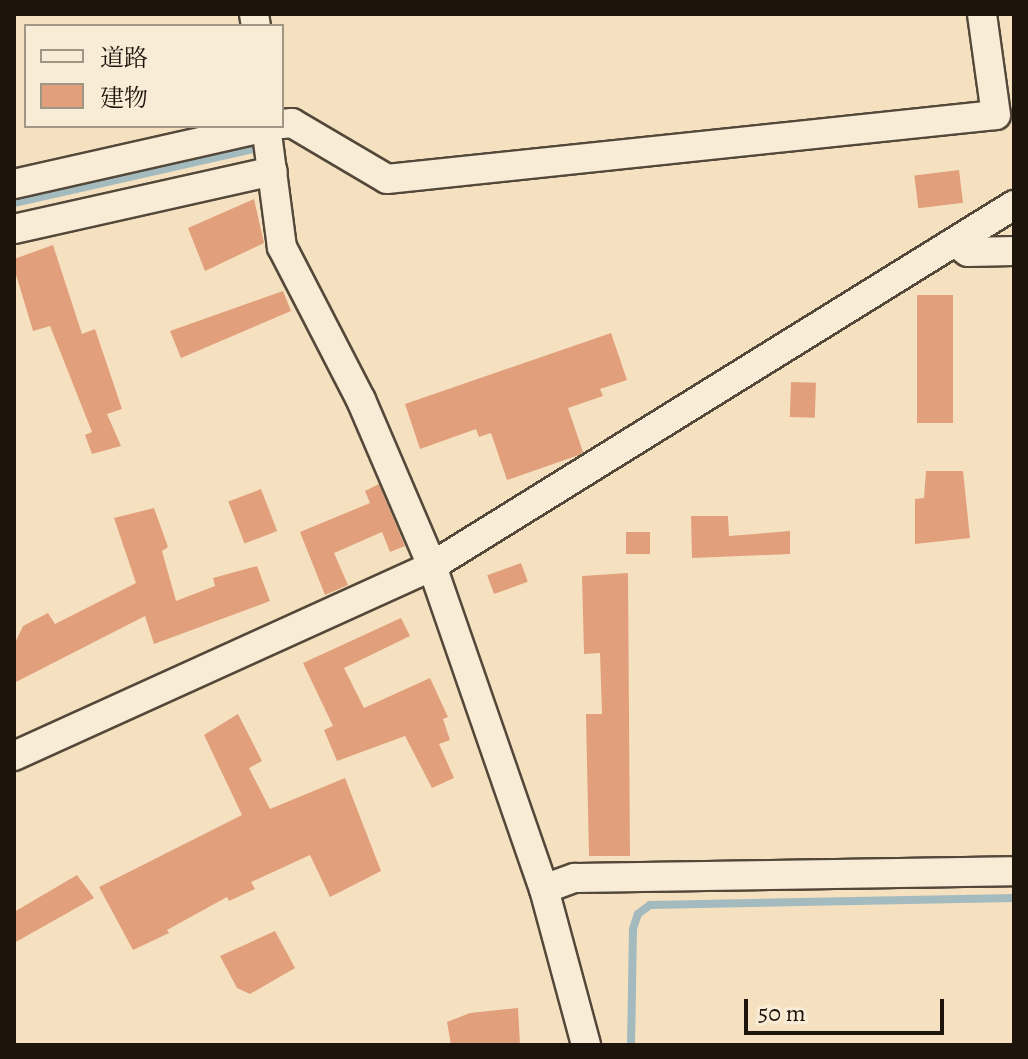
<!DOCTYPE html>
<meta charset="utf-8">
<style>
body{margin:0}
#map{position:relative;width:1028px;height:1059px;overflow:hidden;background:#f5e1c0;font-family:Alegreya,"Noto Serif JP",serif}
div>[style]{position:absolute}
.stream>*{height:8px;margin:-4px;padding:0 4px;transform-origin:4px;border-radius:4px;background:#a3babe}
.building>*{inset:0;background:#e29f7c;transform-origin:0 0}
.roads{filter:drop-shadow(2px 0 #534839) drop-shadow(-2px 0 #534839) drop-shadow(0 2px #534839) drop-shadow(0 -2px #534839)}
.street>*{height:28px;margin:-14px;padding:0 14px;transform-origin:14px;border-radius:14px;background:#f8ecd6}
span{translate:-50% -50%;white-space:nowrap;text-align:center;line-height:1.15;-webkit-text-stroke:6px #f8ecd6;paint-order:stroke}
.frame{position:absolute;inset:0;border:16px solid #1d150c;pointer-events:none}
.legend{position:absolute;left:24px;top:24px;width:260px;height:104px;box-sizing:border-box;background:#f8ecd6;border:2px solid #a09685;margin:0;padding:10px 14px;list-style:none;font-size:24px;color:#1d150c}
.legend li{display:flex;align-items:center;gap:16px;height:40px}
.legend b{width:40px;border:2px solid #a09685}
.scale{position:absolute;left:744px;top:999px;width:200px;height:36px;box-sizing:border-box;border:4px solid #1d150c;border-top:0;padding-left:10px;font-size:24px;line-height:28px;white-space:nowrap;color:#1d150c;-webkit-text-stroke:6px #f8ecd6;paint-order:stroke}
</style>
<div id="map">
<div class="stream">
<i style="left:14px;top:203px;width:255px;rotate:-12.7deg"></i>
<i style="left:631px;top:1045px;width:116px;rotate:-89deg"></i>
<i style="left:633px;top:929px;width:16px;rotate:-72deg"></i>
<i style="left:638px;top:914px;width:15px;rotate:-37deg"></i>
<i style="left:650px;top:905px;width:364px;rotate:-1.1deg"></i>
</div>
<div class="building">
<i style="left:959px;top:170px;width:33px;height:45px;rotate:83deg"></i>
<i style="clip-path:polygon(254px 199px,264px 243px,205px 271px,188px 228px)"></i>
<i style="clip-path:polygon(53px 245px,82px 334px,95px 329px,122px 409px,107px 414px,121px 446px,92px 454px,85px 435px,92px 432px,50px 326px,33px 331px,14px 268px,14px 259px)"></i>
<i style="clip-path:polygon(283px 291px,291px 311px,181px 358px,170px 331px)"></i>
<i style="left:917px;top:295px;width:36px;height:128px"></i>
<i style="clip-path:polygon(611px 333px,627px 380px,600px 389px,603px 396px,568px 408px,583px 452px,579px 455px,507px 480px,491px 433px,479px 437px,476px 429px,420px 449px,405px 404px)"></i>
<i style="left:791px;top:382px;width:25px;height:35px;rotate:2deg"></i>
<i style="clip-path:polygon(926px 471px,963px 471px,970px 538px,915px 544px,915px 499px,924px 498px)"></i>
<i style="clip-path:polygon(379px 484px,405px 546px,390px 552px,382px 532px,334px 553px,348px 585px,325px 595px,300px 532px,370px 503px,365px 491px)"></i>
<i style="left:261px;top:489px;width:45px;height:35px;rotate:69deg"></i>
<i style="clip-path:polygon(154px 508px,168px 547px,162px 551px,176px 601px,215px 586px,213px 578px,257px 566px,270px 601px,154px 644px,145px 616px,14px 683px,14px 645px,23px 626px,48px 613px,55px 624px,136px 583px,114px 518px)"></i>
<i style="clip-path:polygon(691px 516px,728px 516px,729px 536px,790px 531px,790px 554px,692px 558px)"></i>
<i style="left:650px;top:532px;width:22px;height:24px;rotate:90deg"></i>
<i style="left:521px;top:563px;width:20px;height:36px;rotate:70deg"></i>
<i style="clip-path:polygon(628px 573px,630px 856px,589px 856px,586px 714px,602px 714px,600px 653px,584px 654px,582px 576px)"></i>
<i style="clip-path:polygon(401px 618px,410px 636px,344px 668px,364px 708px,430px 678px,448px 717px,443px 719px,450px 740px,439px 744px,454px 778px,432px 788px,405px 736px,337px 761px,324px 730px,333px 726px,303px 663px)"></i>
<i style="clip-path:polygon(238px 714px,262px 761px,249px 768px,270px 809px,345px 778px,381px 871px,330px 897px,310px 855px,251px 882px,255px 889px,229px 901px,227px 897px,167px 930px,169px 933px,133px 950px,99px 887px,242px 815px,204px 735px)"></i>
<i style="clip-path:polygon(77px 875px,94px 898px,14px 943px,14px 912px)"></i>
<i style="clip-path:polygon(275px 931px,295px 968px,250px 994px,237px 988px,220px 956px)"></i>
<i style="clip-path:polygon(518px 1008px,520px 1045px,451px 1045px,447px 1022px,470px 1013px)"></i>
</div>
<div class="roads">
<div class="street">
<i style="left:254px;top:14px;width:12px;rotate:81deg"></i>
<i style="left:282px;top:124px;width:10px;rotate:-6deg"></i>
<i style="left:292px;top:123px;width:110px;rotate:30.5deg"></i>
<i style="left:387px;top:179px;width:612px;rotate:-6deg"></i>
<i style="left:996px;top:115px;width:102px;rotate:-97.9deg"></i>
<i style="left:266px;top:126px;width:122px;rotate:82.5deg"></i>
<i style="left:282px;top:247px;width:172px;rotate:62.7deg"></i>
<i style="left:361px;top:400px;width:181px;rotate:66.8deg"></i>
<i style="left:432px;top:566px;width:342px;rotate:70.9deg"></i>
<i style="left:544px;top:889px;width:162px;rotate:74.9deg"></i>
<i style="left:14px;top:184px;width:264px;rotate:-12.7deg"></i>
<i style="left:14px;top:229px;width:265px;rotate:-12.6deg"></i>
<i style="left:955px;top:242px;width:16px;rotate:38deg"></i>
<i style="left:968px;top:252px;width:46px;rotate:-1.2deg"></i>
<i style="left:14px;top:756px;width:459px;rotate:-24.4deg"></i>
<i style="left:432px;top:566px;width:685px;rotate:-31.81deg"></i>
<i style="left:544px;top:889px;width:33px;rotate:-20deg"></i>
<i style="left:575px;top:878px;width:439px;rotate:-0.9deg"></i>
</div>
</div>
<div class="frame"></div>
<ul class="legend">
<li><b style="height:10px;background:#f8ecd6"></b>道路</li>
<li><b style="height:22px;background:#e29f7c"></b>建物</li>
</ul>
<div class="scale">50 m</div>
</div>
